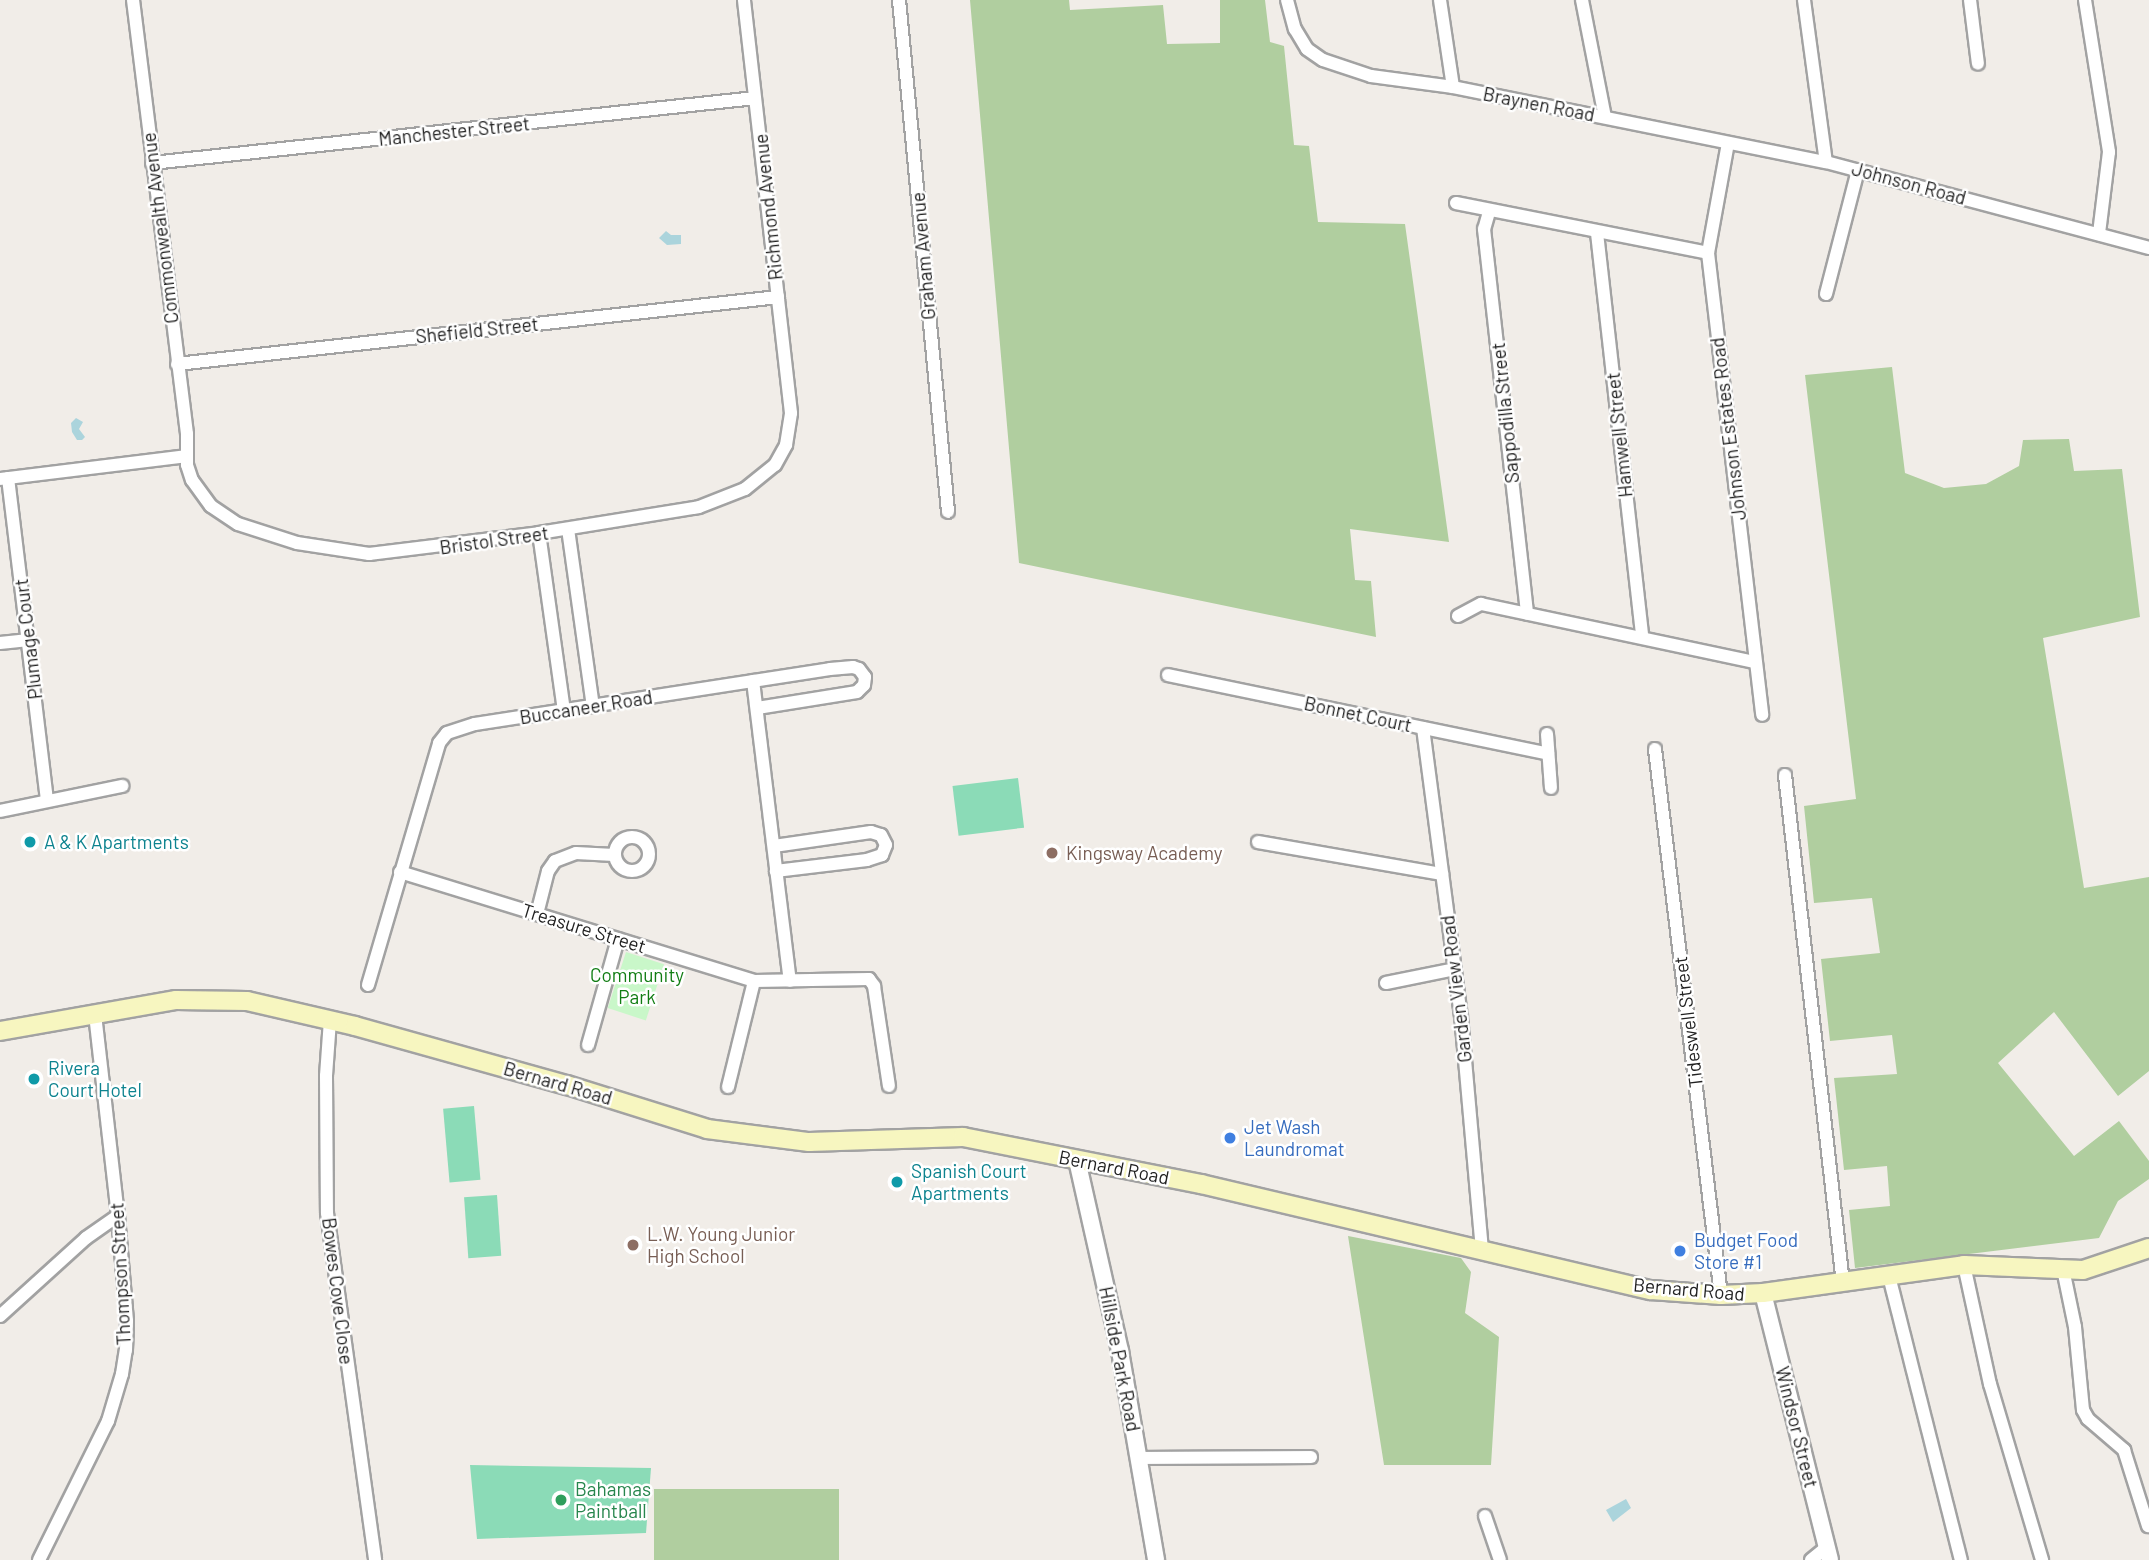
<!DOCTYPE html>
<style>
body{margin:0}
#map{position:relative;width:2149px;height:1560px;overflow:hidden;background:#f1ede8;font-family:Barlow,sans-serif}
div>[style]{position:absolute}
.forest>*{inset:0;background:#b0ce9f;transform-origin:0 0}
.park>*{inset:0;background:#c9f7c9;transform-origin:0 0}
.pitch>*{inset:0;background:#8bdbb7;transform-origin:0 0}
.water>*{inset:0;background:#abd4dc}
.roads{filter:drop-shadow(2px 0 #a2a2a2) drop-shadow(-2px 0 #a2a2a2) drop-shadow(0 2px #a2a2a2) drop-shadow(0 -2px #a2a2a2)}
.minor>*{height:12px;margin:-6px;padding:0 6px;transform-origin:6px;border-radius:6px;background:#fff}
.minor>.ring{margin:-6px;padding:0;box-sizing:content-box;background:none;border:12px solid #fff;border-radius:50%}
.tertiary>*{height:16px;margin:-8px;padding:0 8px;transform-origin:8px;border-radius:8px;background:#fff}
.secondary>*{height:18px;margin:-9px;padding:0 9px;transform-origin:9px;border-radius:9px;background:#f7f6c0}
.dots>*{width:19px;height:19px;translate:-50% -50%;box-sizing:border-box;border:4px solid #fff;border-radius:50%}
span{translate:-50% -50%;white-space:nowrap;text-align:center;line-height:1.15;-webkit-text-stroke:5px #fff;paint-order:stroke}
.street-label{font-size:19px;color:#212121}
.culture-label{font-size:19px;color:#0d838f}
.left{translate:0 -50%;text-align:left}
.education-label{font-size:19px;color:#785e54}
.park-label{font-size:19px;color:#117d13}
.shop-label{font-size:19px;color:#366cbe}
.leisure-label{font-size:19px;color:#27864d}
</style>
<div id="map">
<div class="forest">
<i style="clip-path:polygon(970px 0,1069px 0,1070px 10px,1163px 5px,1167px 44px,1220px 43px,1220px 0,1265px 0,1270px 42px,1284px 46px,1294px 145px,1309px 146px,1318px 222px,1405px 224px,1449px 542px,1350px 529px,1355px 580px,1371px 581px,1376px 637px,1019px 563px)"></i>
<i style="clip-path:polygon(1892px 367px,1905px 473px,1944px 488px,1986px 484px,2019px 466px,2023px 440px,2069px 439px,2074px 471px,2122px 469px,2140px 617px,2043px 638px,2084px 888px,2149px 877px,2149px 1071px,2118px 1096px,2054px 1012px,1998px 1063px,2074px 1156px,2119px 1121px,2149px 1161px,2149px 1179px,2118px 1201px,2099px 1238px,1855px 1268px,1849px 1210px,1890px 1206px,1887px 1166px,1844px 1170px,1834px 1078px,1897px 1074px,1892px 1035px,1830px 1041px,1821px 959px,1880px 953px,1872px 898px,1814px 903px,1804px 806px,1856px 799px,1805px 375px)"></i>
<i style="clip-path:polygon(1348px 1236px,1461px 1258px,1471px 1272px,1465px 1313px,1499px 1337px,1491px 1465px,1384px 1465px)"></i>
<i style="left:654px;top:1489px;width:185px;height:71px"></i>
</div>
<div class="park">
<i style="left:626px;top:952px;width:40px;height:59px;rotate:18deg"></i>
</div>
<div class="pitch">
<i style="left:1018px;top:778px;width:50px;height:66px;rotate:83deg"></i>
<i style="left:474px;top:1106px;width:74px;height:31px;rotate:85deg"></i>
<i style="left:497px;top:1195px;width:61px;height:33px;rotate:86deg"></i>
<i style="clip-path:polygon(470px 1465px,651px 1468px,646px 1533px,477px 1539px)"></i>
</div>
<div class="water">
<i style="clip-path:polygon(666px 231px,671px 235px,681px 235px,681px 244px,667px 245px,659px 238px)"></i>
<i style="clip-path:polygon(76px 418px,83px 422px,79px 429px,85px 437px,82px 440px,77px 440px,72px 432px,71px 423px)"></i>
<i style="clip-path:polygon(1626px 1499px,1631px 1508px,1613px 1522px,1606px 1510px)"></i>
</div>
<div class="roads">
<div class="minor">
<i style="left:133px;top:0;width:437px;rotate:82.9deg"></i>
<i style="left:187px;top:434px;width:31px;rotate:90deg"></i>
<i style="left:187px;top:465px;width:16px;rotate:72deg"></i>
<i style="left:192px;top:480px;width:32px;rotate:54deg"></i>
<i style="left:211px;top:506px;width:32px;rotate:34deg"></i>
<i style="left:238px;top:524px;width:62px;rotate:17.9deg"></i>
<i style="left:297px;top:543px;width:73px;rotate:8.7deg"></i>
<i style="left:369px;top:554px;width:171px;rotate:-7deg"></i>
<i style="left:539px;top:533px;width:162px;rotate:-9.2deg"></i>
<i style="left:699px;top:507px;width:49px;rotate:-21.4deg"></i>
<i style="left:745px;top:489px;width:38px;rotate:-39deg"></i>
<i style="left:775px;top:465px;width:23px;rotate:-61deg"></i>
<i style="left:786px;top:445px;width:32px;rotate:-81deg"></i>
<i style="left:791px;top:413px;width:416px;rotate:-96.5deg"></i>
<i style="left:899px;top:0;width:514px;rotate:84.53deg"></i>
<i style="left:1287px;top:0;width:30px;rotate:75deg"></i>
<i style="left:1295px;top:29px;width:23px;rotate:59deg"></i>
<i style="left:1307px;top:49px;width:19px;rotate:35deg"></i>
<i style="left:1323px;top:60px;width:51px;rotate:18.4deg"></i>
<i style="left:1371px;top:76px;width:83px;rotate:7.6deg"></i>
<i style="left:1453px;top:87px;width:380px;rotate:11.4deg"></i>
<i style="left:1440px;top:0;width:88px;rotate:81.5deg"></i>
<i style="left:1582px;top:0;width:119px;rotate:78.9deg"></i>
<i style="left:1804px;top:0;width:163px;rotate:82.3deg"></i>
<i style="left:1826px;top:162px;width:334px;rotate:14.9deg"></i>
<i style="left:1970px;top:0;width:64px;rotate:82.9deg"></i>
<i style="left:2085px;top:0;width:154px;rotate:81deg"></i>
<i style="left:2109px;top:152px;width:83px;rotate:97deg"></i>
<i style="left:1728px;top:143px;width:112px;rotate:100.3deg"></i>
<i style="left:1708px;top:253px;width:465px;rotate:83.3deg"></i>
<i style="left:152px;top:163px;width:606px;rotate:-6.15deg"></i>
<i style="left:1456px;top:203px;width:257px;rotate:11.2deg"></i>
<i style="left:1489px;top:212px;width:18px;rotate:106deg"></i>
<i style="left:1484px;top:229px;width:387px;rotate:83.6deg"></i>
<i style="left:1597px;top:233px;width:406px;rotate:83.6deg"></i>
<i style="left:1826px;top:294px;width:128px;rotate:-75.5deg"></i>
<i style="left:177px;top:364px;width:605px;rotate:-6.36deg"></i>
<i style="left:8px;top:478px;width:325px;rotate:83.1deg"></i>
<i style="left:0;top:479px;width:187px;rotate:-7deg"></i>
<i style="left:568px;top:529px;width:179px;rotate:82deg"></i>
<i style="left:539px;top:533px;width:179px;rotate:82deg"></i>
<i style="left:1458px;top:616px;width:26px;rotate:-28deg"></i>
<i style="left:1481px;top:604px;width:280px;rotate:12deg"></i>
<i style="left:0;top:643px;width:29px;rotate:-6deg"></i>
<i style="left:1168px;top:675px;width:388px;rotate:11.7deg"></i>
<i style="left:753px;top:681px;width:302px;rotate:83deg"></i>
<i style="left:1423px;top:728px;width:290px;rotate:82.5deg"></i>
<i style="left:1461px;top:1015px;width:237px;rotate:84.9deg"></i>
<i style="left:1547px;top:734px;width:54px;rotate:85.8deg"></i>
<i style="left:1655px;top:749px;width:550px;rotate:83.11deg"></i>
<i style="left:1785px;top:775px;width:511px;rotate:83.49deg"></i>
<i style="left:0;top:811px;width:125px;rotate:-11.6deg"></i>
<i class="ring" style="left:615px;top:837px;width:22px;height:22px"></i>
<i style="left:1258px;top:842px;width:187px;rotate:9.9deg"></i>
<i style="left:774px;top:846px;width:98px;rotate:-8.2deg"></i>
<i style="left:871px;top:832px;width:10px;rotate:17deg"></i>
<i style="left:881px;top:835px;width:11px;rotate:63deg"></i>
<i style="left:886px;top:845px;width:11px;rotate:112deg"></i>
<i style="left:882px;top:855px;width:16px;rotate:162deg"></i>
<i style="left:867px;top:860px;width:92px;rotate:173.1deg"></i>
<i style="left:400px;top:872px;width:370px;rotate:17.1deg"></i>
<i style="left:754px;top:981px;width:115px;rotate:-1deg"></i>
<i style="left:869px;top:979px;width:9px;rotate:54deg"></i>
<i style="left:874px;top:986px;width:101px;rotate:81.5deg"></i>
<i style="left:537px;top:914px;width:44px;rotate:-75.7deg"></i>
<i style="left:548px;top:871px;width:12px;rotate:-55deg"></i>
<i style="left:555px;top:861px;width:22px;rotate:-21deg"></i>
<i style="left:576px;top:853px;width:38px;rotate:3deg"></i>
<i style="left:1386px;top:983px;width:70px;rotate:-11.5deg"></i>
<i style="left:368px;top:985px;width:252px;rotate:-73.6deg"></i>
<i style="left:439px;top:743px;width:13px;rotate:-51deg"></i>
<i style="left:447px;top:733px;width:29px;rotate:-18deg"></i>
<i style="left:475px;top:724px;width:359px;rotate:-8.8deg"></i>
<i style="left:830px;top:669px;width:23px;rotate:-5deg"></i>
<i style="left:853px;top:667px;width:6px;rotate:18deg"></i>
<i style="left:859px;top:669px;width:10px;rotate:53deg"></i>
<i style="left:865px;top:677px;width:8px;rotate:97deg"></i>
<i style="left:864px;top:685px;width:10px;rotate:135deg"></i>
<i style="left:857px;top:692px;width:101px;rotate:170.9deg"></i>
<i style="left:330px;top:1020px;width:56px;rotate:94.1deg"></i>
<i style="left:326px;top:1076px;width:137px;rotate:89.6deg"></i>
<i style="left:327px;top:1213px;width:350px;rotate:82.1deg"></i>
<i style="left:588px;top:1045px;width:110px;rotate:-74.2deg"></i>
<i style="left:728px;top:1087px;width:109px;rotate:-76.2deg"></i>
<i style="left:1964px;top:1265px;width:122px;rotate:77.7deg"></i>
<i style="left:1990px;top:1384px;width:184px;rotate:73.5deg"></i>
<i style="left:2063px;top:1269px;width:59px;rotate:78.3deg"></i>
<i style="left:2075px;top:1327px;width:83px;rotate:84.5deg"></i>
<i style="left:2083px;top:1410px;width:10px;rotate:61deg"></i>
<i style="left:2088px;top:1419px;width:48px;rotate:40.7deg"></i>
<i style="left:2124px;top:1450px;width:80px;rotate:72.5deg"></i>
<i style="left:1889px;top:1276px;width:293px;rotate:75.8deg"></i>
<i style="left:0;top:1316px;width:116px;rotate:-42.2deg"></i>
<i style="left:86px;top:1238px;width:39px;rotate:-35deg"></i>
<i style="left:1140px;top:1458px;width:171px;rotate:-0.3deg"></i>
<i style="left:1485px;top:1516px;width:46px;rotate:71.2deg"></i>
<i style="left:39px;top:1560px;width:155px;rotate:-63.6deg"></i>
<i style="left:108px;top:1421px;width:49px;rotate:-73.4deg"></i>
<i style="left:122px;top:1374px;width:24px;rotate:-81deg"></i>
<i style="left:126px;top:1350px;width:29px;rotate:-88deg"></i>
<i style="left:127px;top:1321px;width:105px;rotate:-94.9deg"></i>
<i style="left:118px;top:1216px;width:204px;rotate:-96.5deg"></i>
<i style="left:1811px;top:1560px;width:21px;rotate:-39deg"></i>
</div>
<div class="tertiary">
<i style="left:1077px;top:1160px;width:196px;rotate:77.3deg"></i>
<i style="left:1120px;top:1351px;width:212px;rotate:80.2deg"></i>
<i style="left:1763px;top:1293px;width:275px;rotate:75.9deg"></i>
</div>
<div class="secondary">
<i style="left:0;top:1031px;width:179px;rotate:-10deg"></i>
<i style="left:176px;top:1000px;width:71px;rotate:0.8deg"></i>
<i style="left:247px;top:1001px;width:111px;rotate:13deg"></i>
<i style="left:355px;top:1026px;width:220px;rotate:15.6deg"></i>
<i style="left:567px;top:1085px;width:147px;rotate:17.4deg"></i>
<i style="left:707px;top:1129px;width:103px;rotate:7.3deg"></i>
<i style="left:809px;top:1142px;width:154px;rotate:-1.9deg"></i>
<i style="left:963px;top:1137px;width:243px;rotate:11.2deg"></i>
<i style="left:1201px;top:1184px;width:462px;rotate:13.3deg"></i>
<i style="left:1651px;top:1290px;width:70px;rotate:4.1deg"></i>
<i style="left:1721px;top:1295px;width:42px;rotate:-2.7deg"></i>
<i style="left:1763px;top:1293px;width:203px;rotate:-7.9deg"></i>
<i style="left:1964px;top:1265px;width:119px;rotate:2.4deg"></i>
<i style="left:2083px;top:1270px;width:70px;rotate:-18.4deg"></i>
</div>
</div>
<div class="dots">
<i style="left:30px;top:842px;background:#0f9aa8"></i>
<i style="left:1052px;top:853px;background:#8d6e63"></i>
<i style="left:34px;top:1079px;background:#0f9aa8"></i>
<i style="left:1230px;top:1138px;background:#3f7fe0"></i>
<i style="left:897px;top:1182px;background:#0f9aa8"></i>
<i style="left:633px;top:1245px;background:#8d6e63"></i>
<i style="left:1680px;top:1251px;background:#3f7fe0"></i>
<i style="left:561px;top:1500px;background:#2e9e5b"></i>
</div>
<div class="street-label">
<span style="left:1539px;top:104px;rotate:11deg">Braynen Road</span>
<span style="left:454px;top:131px;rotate:-6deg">Manchester Street</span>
<span style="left:1909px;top:183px;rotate:15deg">Johnson Road</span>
<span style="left:768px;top:207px;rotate:-96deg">Richmond Avenue</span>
<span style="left:160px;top:228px;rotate:-97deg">Commonwealth Avenue</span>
<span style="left:923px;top:256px;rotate:-95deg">Graham Avenue</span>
<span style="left:477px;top:330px;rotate:-6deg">Shefield Street</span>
<span style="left:1505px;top:413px;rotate:-96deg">Sappodilla Street</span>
<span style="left:1728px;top:429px;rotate:-97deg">Johnson Estates Road</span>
<span style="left:1619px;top:435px;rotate:-96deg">Hamwell Street</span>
<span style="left:494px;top:540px;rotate:-8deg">Bristol Street</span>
<span style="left:28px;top:639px;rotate:-97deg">Plumage Court</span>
<span style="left:586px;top:707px;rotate:-9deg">Buccaneer Road</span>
<span style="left:1358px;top:714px;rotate:12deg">Bonnet Court</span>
<span style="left:584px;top:928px;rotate:17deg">Treasure Street</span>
<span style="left:1456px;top:989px;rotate:-97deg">Garden View Road</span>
<span style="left:1688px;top:1022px;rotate:-97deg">Tideswell Street</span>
<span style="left:558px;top:1083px;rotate:16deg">Bernard Road</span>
<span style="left:1114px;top:1167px;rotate:11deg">Bernard Road</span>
<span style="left:120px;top:1274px;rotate:-93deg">Thompson Street</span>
<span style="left:1689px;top:1289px;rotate:5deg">Bernard Road</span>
<span style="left:338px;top:1291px;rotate:83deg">Bowes Cove Close</span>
<span style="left:1120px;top:1359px;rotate:79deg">Hillside Park Road</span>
<span style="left:1797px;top:1427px;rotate:76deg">Windsor Street</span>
</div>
<div class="culture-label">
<span class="left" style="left:44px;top:842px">A &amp; K Apartments</span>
<span class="left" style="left:48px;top:1079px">Rivera<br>Court Hotel</span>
<span class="left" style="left:911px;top:1182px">Spanish Court<br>Apartments</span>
</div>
<div class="education-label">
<span class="left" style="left:1066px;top:853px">Kingsway Academy</span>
<span class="left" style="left:647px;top:1245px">L.W. Young Junior<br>High School</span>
</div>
<div class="park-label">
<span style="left:637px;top:986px">Community<br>Park</span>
</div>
<div class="shop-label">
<span class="left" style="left:1244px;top:1138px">Jet Wash<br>Laundromat</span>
<span class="left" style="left:1694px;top:1251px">Budget Food<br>Store #1</span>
</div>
<div class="leisure-label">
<span class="left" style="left:575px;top:1500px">Bahamas<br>Paintball</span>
</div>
</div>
